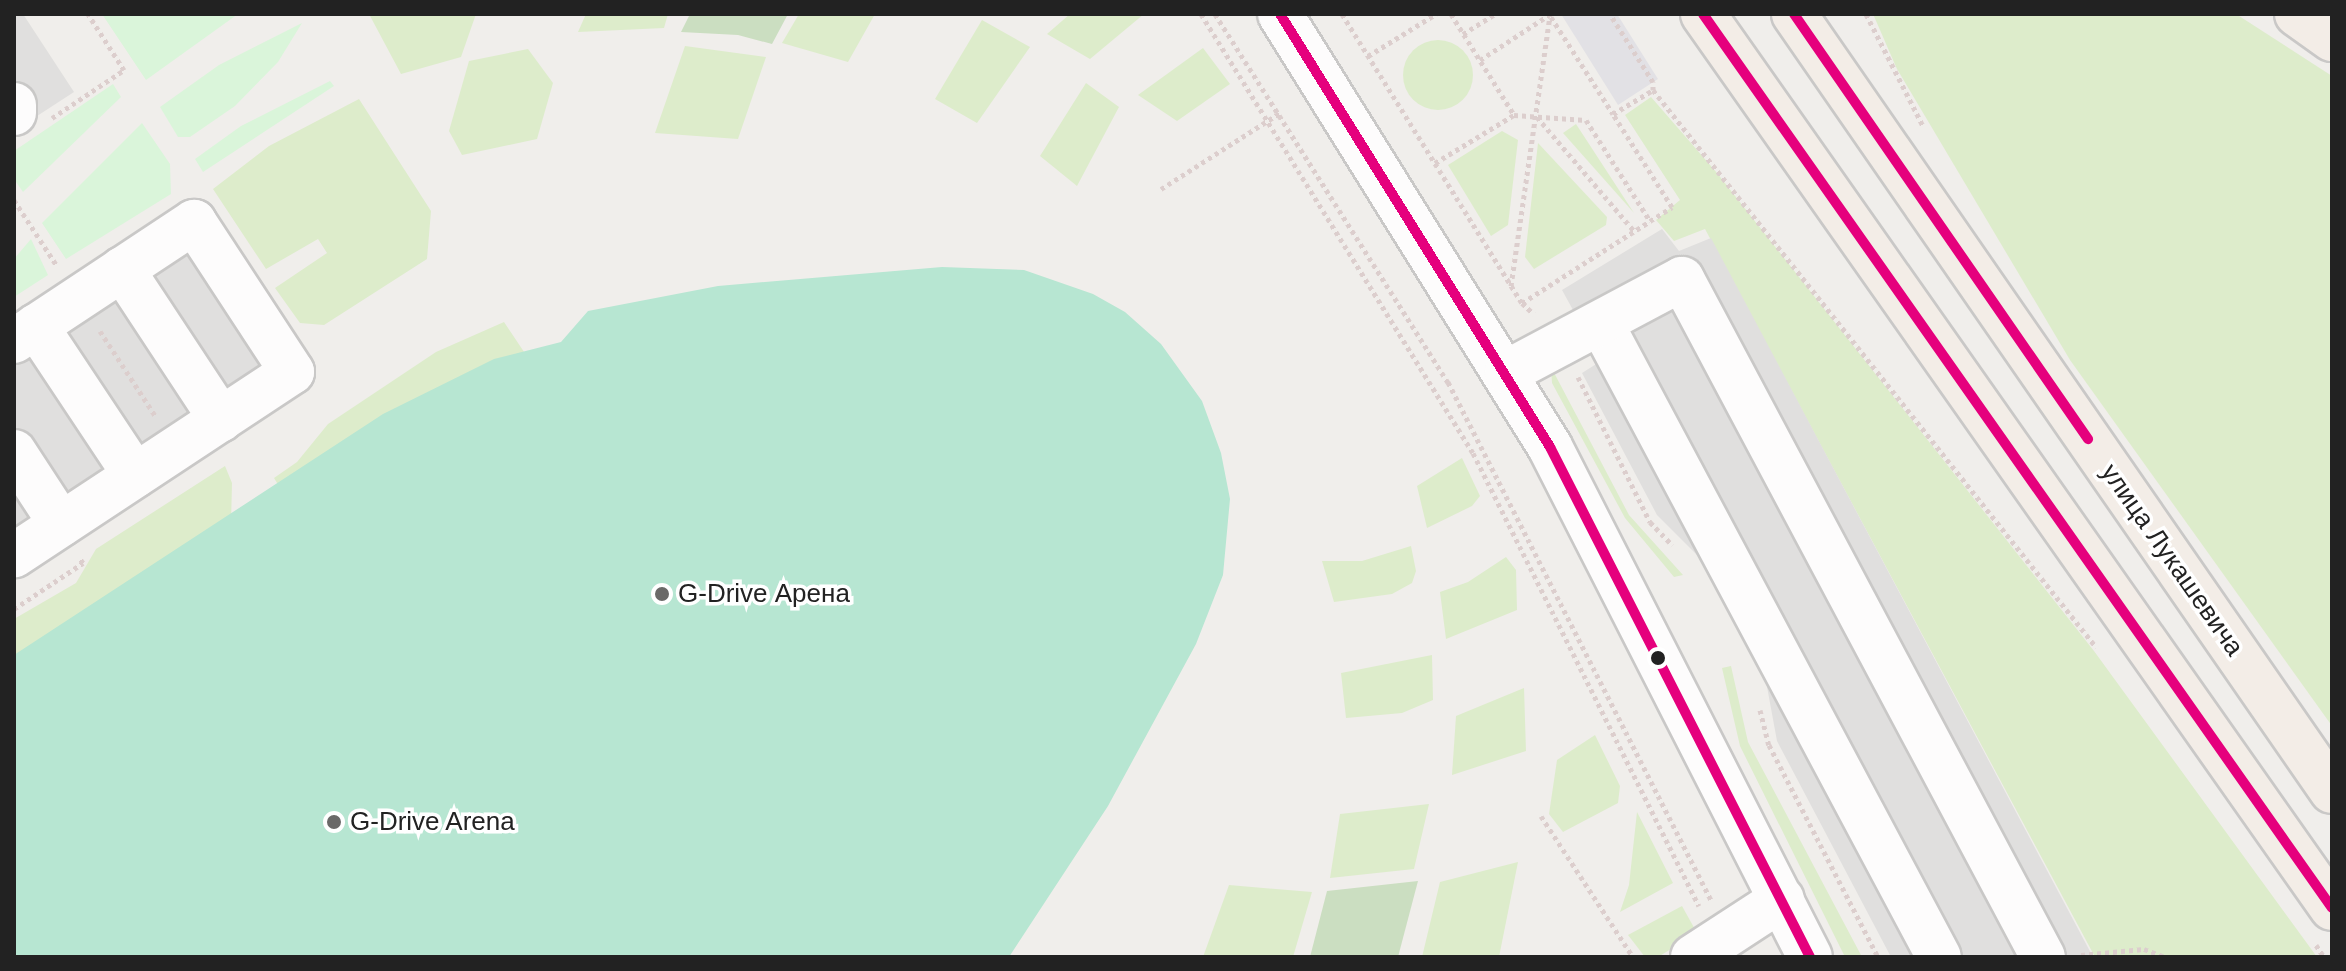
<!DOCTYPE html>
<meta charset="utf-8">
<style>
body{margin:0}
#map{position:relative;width:2346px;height:971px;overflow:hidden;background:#f0eeeb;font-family:Helvetica,sans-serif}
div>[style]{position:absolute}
.grass>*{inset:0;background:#ddeccb}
.round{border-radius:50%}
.forest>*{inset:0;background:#cbdec1}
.park>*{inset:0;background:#daf5da}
.pitch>*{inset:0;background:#b7e6d2}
.parking>*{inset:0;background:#e0dfde}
.plaza>*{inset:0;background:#e2e1e5}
.path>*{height:5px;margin-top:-2.5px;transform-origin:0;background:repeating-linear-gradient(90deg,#dccecd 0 4px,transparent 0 8px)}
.roads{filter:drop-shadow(2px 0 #c9c8c7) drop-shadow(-2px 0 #c9c8c7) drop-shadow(0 2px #c9c8c7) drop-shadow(0 -2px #c9c8c7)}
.minor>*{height:44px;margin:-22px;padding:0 22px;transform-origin:22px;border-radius:22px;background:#fdfcfc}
.major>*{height:44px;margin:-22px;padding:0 22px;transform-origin:22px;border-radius:22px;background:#f3ede7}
.bus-1>*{height:10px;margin:-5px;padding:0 5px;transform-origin:5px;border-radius:5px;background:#e5007d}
.dots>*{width:22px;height:22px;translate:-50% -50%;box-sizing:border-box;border:4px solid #fff;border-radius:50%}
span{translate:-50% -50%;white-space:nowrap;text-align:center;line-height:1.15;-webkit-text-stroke:7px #fff;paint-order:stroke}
.street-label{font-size:26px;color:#222}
.poi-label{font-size:26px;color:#222}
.left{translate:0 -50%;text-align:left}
.frame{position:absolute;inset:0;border:16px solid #222;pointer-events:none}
</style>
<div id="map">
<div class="grass">
<i style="clip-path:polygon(369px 14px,476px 14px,461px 57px,401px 74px)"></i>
<i style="clip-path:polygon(586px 14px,668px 14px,664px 28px,578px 32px)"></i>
<i style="clip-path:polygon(799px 14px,875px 14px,848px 62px,782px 43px)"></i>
<i style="clip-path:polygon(1070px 14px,1144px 14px,1090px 59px,1047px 34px)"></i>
<i style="clip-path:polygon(1873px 14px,2236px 14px,2332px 76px,2332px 726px,2070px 360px,1897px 69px)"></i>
<i style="clip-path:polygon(982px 20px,1030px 47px,977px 123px,935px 99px)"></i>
<i class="round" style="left:1403px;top:40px;width:70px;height:70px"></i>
<i style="clip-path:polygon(685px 46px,766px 57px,738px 139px,655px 133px)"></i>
<i style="clip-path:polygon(1203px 48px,1230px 84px,1177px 121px,1138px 95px)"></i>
<i style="clip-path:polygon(528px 49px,553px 83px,537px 139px,462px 155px,449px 131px,469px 61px)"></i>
<i style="clip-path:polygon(1086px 83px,1119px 107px,1077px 186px,1040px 156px)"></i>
<i style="clip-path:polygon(1651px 97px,1717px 173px,2094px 651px,2317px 957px,2095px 957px,1705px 229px,1674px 241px,1656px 220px,1680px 200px,1625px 115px)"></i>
<i style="clip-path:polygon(359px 99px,431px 211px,427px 259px,324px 325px,300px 323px,275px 288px,327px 253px,318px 239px,266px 269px,213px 189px,269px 146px)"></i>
<i style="clip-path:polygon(1576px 124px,1634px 213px,1563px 133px)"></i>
<i style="clip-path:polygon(1502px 131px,1518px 140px,1508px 225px,1491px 236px,1448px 165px)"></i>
<i style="clip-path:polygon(1538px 143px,1607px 217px,1606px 225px,1534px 269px,1525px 257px)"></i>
<i style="clip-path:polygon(504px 322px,567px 416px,293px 509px,274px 478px,297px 462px,328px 424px,436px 352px)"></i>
<i style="clip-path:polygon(1551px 367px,1629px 515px,1683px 575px,1674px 577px,1625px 518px,1552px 383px)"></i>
<i style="clip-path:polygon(1462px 458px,1480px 496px,1472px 506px,1427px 528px,1417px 486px)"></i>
<i style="clip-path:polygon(225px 466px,232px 483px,231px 524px,14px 662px,14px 619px,76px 583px,96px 549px)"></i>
<i style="clip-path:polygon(1411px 546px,1416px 571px,1412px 583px,1392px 594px,1334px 602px,1322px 561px,1362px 561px)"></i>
<i style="clip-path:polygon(1506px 557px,1516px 570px,1517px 610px,1446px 639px,1440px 592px,1468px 582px)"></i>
<i style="clip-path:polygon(1432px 655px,1433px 700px,1402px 713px,1346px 718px,1341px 673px)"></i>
<i style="clip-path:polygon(1731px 666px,1748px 742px,1862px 957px,1845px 957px,1740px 746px,1722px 668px)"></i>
<i style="clip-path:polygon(1524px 688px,1526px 751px,1452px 775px,1456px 716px)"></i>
<i style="clip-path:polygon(1595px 735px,1620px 786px,1618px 803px,1563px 832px,1549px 814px,1557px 760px)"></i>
<i style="clip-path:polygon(1429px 804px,1414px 869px,1330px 878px,1340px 814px)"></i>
<i style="clip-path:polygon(1637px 812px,1673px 883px,1620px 912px,1629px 885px)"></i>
<i style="clip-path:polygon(1518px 862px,1499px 957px,1422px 957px,1440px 882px)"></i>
<i style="clip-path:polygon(1229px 885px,1312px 892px,1293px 957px,1203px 957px)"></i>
<i style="clip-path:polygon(1682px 906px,1697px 933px,1658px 957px,1645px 957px,1628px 935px)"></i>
</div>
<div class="forest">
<i style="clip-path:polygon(690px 14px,788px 14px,772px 44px,738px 35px,681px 32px)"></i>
<i style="clip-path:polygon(1418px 881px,1398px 957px,1310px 957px,1327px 891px)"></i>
</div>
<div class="park">
<i style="clip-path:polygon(102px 14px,238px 14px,146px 80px)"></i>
<i style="clip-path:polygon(302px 23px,278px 62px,235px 106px,190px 137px,178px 137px,160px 107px,219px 65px)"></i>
<i style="clip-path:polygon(330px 81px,334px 86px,203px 172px,195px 159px,241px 126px)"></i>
<i style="clip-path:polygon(113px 84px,121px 97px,23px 192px,14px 179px,14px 151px)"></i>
<i style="clip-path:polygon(142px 123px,170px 164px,171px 194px,66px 259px,42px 223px)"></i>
<i style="clip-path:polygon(31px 239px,48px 275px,14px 297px,14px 259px)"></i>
</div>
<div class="pitch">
<i style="clip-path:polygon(942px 267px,1024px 270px,1093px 294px,1125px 312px,1161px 344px,1202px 401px,1221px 453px,1230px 499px,1223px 575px,1196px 644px,1108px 806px,1009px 957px,14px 957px,14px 655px,383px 414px,494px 359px,561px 342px,588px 311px,718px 286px)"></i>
</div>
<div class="parking">
<i style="clip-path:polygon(14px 14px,23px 14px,74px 92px,14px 131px)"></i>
<i style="clip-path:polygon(198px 205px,312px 379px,14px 575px,14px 326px)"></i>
<i style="clip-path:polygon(1662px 229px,1679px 251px,1711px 238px,2093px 957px,1891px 957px,1777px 741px,1763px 665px,1713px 571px,1657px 515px,1582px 373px,1601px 361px,1562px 290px)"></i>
</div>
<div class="plaza">
<i style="clip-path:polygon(1561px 14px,1617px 14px,1658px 79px,1618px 105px)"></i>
</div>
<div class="path">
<i style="left:1201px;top:14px;width:516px;rotate:58.22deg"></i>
<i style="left:1473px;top:453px;width:506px;rotate:63.49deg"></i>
<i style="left:1215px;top:14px;width:436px;rotate:57.7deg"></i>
<i style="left:1448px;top:382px;width:583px;rotate:63.08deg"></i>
<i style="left:1342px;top:14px;width:340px;rotate:58.1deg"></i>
<i style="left:1522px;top:303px;width:16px;rotate:43deg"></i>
<i style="left:1451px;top:14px;width:119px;rotate:58deg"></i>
<i style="left:1866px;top:14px;width:126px;rotate:63deg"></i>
<i style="left:1551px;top:17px;width:115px;rotate:57.4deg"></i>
<i style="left:1613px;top:114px;width:47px;rotate:-31deg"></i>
<i style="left:1653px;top:90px;width:8px;rotate:-90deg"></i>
<i style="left:1653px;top:82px;width:80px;rotate:-122.3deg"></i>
<i style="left:1463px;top:34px;width:38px;rotate:-32deg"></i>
<i style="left:1368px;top:56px;width:80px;rotate:-31.7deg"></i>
<i style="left:1480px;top:60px;width:82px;rotate:-33.1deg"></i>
<i style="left:1653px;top:90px;width:712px;rotate:51.5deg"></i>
<i style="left:1537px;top:117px;width:150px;rotate:49.6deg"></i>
<i style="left:52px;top:118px;width:87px;rotate:-33.7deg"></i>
<i style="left:124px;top:70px;width:67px;rotate:-122.7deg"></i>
<i style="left:1435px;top:163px;width:92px;rotate:-31.3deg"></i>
<i style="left:1514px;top:115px;width:72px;rotate:4deg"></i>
<i style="left:1586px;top:120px;width:120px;rotate:57.6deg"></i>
<i style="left:1650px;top:221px;width:26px;rotate:-32deg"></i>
<i style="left:1672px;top:207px;width:110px;rotate:-122.4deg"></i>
<i style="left:1161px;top:189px;width:141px;rotate:-32.6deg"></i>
<i style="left:14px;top:200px;width:79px;rotate:56.9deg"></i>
<i style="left:1511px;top:286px;width:274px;rotate:-81.8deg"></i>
<i style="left:1522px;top:303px;width:152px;rotate:-32.6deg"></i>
<i style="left:100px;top:331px;width:103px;rotate:56.9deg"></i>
<i style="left:1578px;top:377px;width:162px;rotate:63.6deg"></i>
<i style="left:1650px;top:522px;width:32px;rotate:46deg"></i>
<i style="left:14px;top:609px;width:83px;rotate:-33.7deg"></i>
<i style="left:83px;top:563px;width:7px;rotate:-124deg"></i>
<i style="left:1760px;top:710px;width:36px;rotate:76deg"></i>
<i style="left:1769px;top:745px;width:238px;rotate:62.8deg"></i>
<i style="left:1541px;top:816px;width:168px;rotate:56.9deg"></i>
<i style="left:2316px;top:945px;width:14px;rotate:56deg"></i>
<i style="left:2081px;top:955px;width:63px;rotate:-5.4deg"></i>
<i style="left:2144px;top:949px;width:22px;rotate:21deg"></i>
</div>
<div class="roads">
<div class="minor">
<i style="left:1280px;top:14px;width:510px;rotate:58.05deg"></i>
<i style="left:1550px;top:447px;width:572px;rotate:62.99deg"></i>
<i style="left:14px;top:105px;width:8px;rotate:90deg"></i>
<i style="left:122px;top:269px;width:180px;rotate:56.6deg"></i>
<i style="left:1601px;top:323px;width:718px;rotate:61.94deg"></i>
<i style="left:36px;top:326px;width:179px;rotate:56.4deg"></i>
<i style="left:14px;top:341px;width:216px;rotate:-33.5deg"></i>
<i style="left:194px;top:222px;width:179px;rotate:56.8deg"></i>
<i style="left:292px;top:372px;width:333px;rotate:146.6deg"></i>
<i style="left:1507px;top:372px;width:198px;rotate:-28deg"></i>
<i style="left:1682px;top:279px;width:768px;rotate:61.97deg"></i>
<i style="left:14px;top:452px;width:86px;rotate:56.9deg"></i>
<i style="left:1693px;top:957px;width:106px;rotate:-33.1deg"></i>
</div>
<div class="major">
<i style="left:1703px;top:14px;width:1093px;rotate:54.87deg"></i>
<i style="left:1794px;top:14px;width:945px;rotate:55.3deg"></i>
<i style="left:2297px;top:14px;width:43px;rotate:35.5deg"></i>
</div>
</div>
<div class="bus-1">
<i style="left:1280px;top:14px;width:510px;rotate:58.05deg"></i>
<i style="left:1550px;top:447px;width:572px;rotate:62.99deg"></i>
<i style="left:1703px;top:14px;width:1093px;rotate:54.87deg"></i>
<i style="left:1794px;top:14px;width:517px;rotate:55.33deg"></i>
</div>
<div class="dots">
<i style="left:662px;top:594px;background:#6a6968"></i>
<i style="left:1658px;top:658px;background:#222"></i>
<i style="left:334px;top:822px;background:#6a6968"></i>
</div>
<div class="street-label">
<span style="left:2172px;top:560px;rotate:55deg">улица Лукашевича</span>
</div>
<div class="poi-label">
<span class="left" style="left:678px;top:594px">G-Drive Арена</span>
<span class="left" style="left:350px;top:822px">G-Drive Arena</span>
</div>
<div class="frame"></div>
</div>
